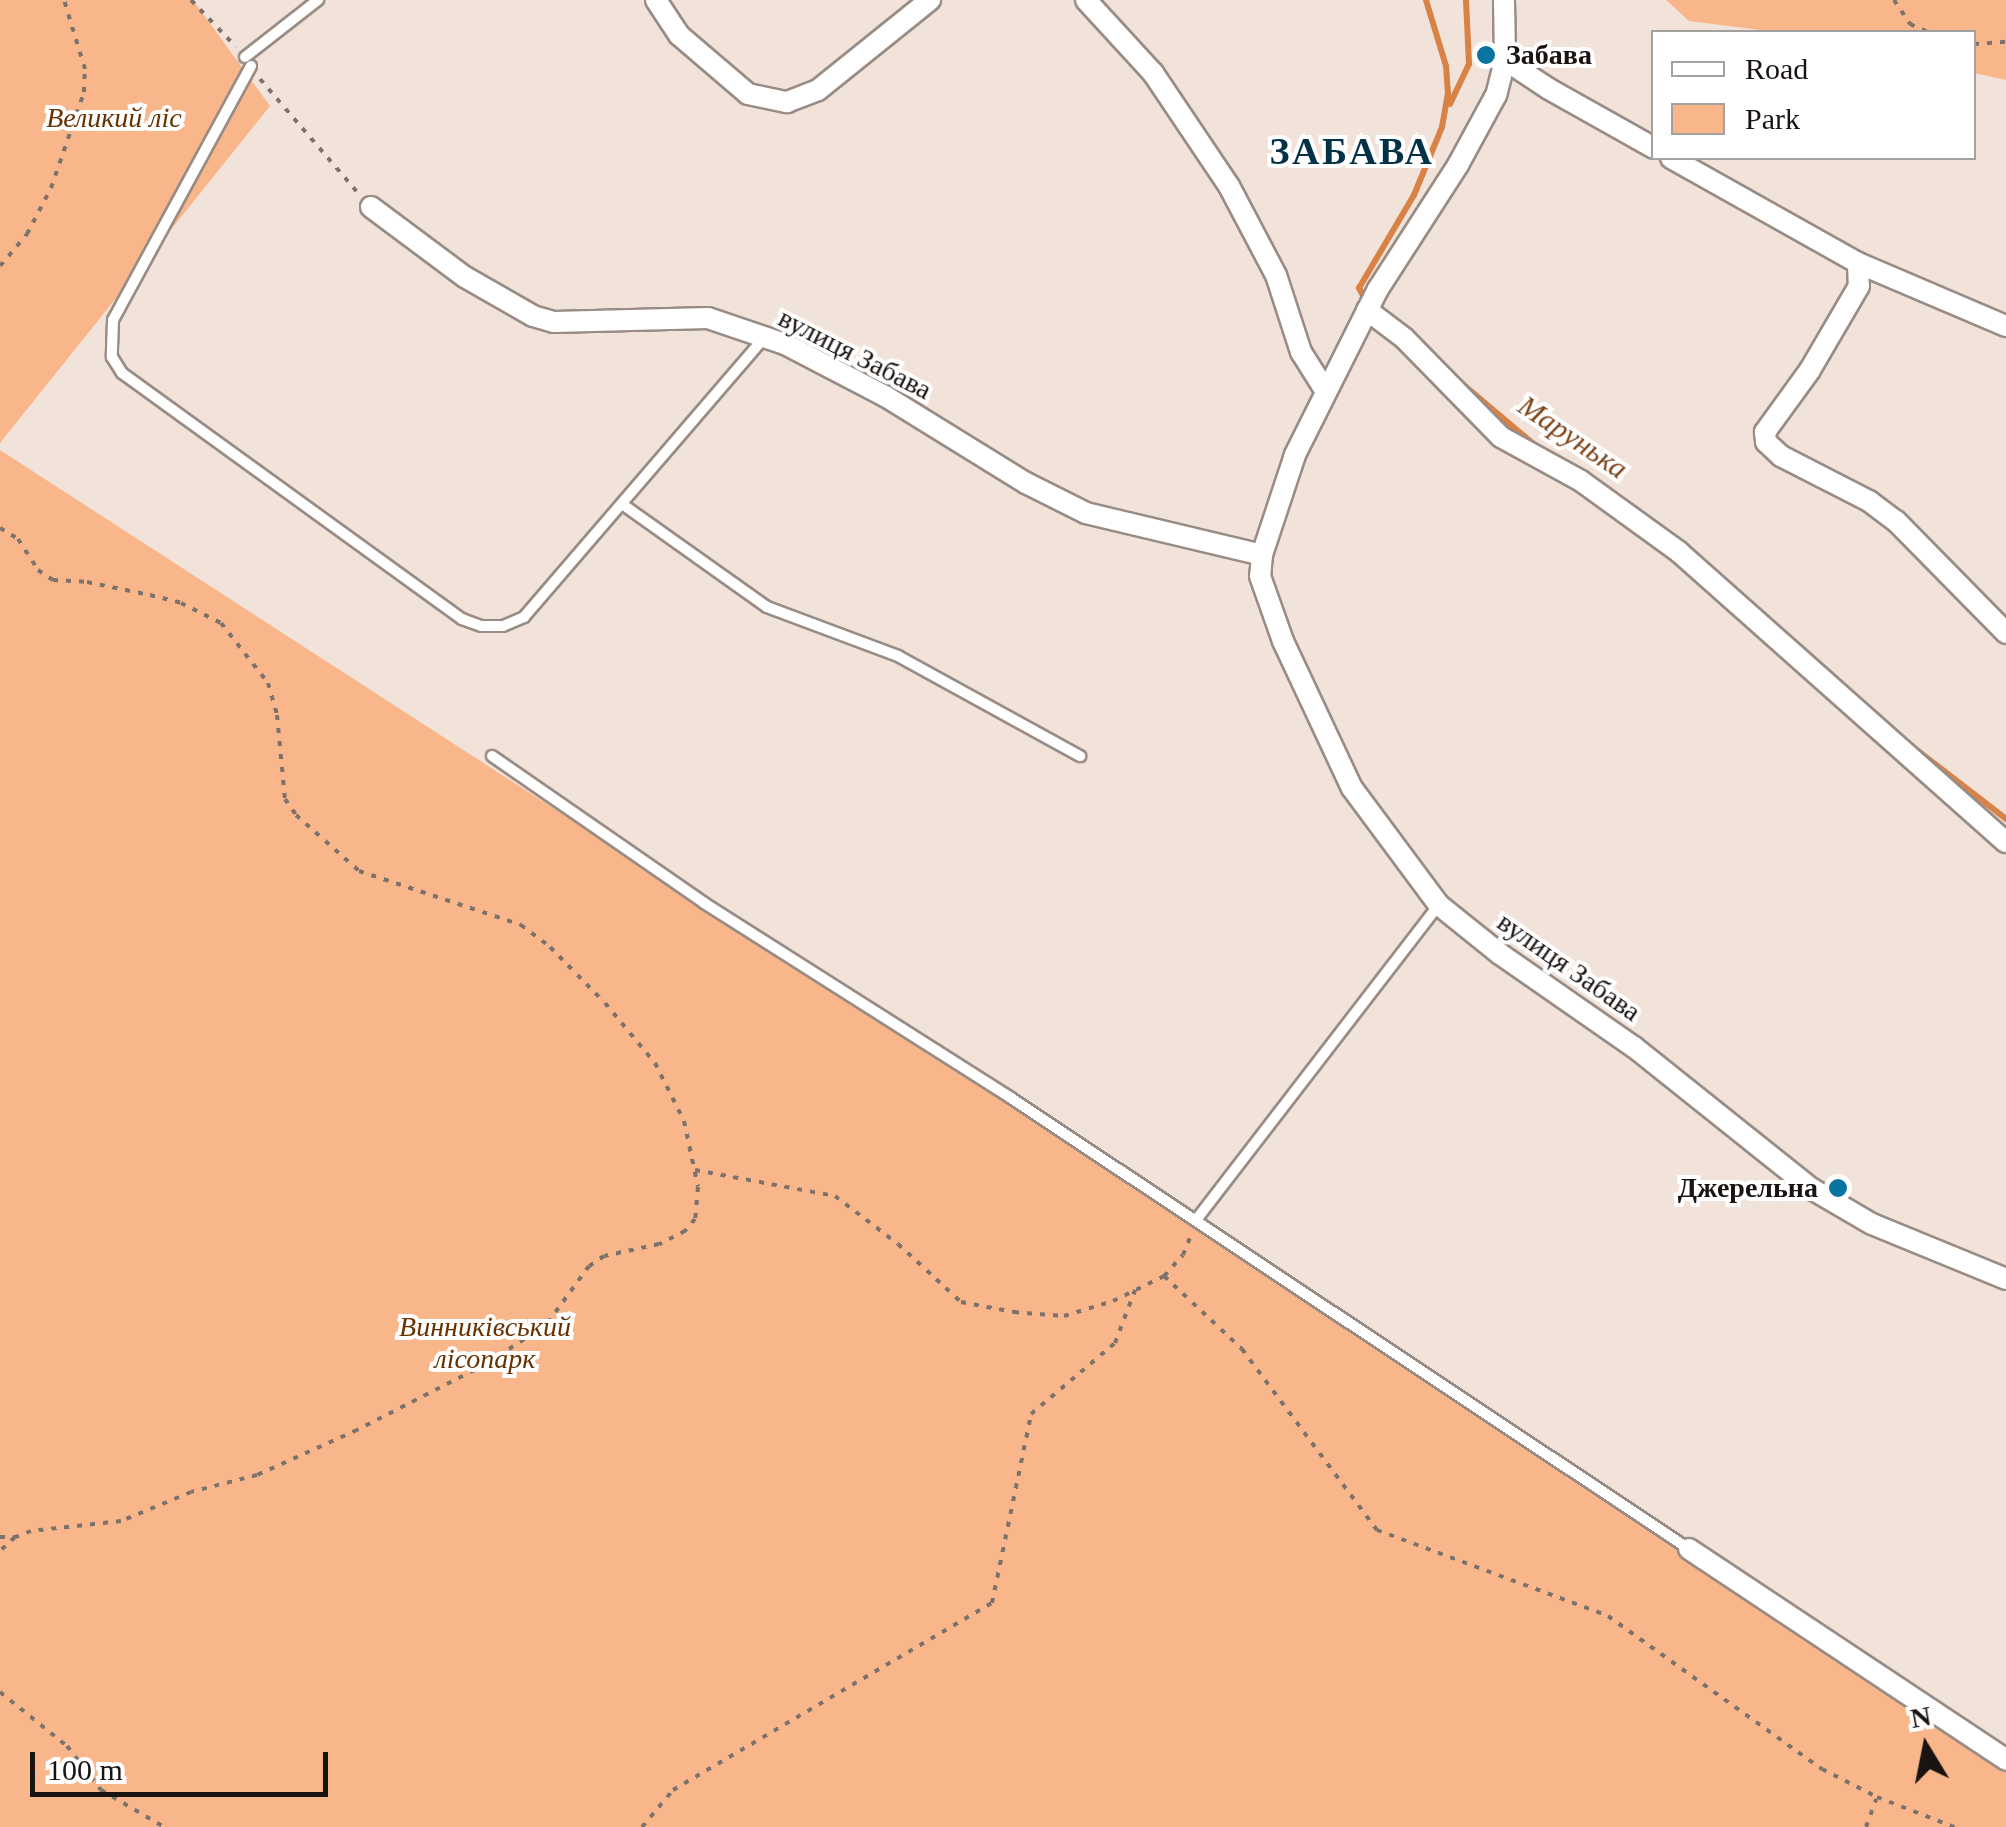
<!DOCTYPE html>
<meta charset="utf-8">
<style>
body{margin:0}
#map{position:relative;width:2006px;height:1827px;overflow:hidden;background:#f2e3da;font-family:Georgia,serif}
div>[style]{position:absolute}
.green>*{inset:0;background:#fab68b}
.stream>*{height:6px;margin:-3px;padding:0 3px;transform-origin:3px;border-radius:3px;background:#d88246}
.path>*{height:4px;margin-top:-2px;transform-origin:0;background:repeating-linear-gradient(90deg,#7c726c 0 5px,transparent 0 13px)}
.roads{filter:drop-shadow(2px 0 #998c84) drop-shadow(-2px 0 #998c84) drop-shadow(0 2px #998c84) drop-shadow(0 -2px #998c84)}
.service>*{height:10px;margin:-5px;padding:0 5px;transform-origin:5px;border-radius:5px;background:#fff}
.minor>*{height:20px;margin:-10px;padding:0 10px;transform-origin:10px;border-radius:10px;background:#fff}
.dots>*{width:28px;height:28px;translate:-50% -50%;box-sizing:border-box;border:5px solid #fff;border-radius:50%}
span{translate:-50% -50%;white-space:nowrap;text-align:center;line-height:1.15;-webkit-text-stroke:8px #fff;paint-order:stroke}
.poi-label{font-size:28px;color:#191411;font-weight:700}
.left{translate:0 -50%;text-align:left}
.right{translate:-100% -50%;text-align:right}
.park-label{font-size:28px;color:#683100;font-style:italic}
.street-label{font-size:28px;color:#191411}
.water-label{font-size:30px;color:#7e451b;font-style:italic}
.district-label{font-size:38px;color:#033247;font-weight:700;letter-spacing:2.5px}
.legend{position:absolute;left:1651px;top:30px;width:325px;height:130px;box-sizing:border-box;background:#fff;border:2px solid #a3a1a0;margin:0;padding:12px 18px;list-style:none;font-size:30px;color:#191411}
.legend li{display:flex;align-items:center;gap:20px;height:50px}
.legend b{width:50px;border:2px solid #a3a1a0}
.north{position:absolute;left:1876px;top:1697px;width:100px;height:100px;-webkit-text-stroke:8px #fff;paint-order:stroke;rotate:350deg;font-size:28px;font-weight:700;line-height:40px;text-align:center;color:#191411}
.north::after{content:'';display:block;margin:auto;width:35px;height:45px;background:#191411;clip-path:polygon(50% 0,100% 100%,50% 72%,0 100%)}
.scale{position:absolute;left:30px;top:1752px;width:298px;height:45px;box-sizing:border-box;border:5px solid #191411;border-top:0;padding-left:12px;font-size:30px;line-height:35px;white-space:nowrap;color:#191411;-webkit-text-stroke:8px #fff;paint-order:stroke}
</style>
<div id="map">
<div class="green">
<i style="clip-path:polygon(0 0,193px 0,270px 106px,0 443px)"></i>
<i style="clip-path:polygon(1666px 0,2006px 0,2006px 80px,1974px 73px,1974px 32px,1776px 32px,1689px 21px)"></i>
<i style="clip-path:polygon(0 450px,1327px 1309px,2006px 1758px,2006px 1827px,0 1827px)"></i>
</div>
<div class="stream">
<i style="left:1450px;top:104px;width:44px;rotate:-64.6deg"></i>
<i style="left:1469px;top:64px;width:64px;rotate:-92.7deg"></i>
<i style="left:1366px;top:301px;width:15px;rotate:-118deg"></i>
<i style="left:1359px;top:288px;width:108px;rotate:-59.4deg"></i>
<i style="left:1414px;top:195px;width:74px;rotate:-67.6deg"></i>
<i style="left:1442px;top:127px;width:34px;rotate:-80deg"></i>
<i style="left:1448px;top:94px;width:28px;rotate:-94deg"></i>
<i style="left:1446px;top:66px;width:69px;rotate:-106.9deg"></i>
<i style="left:1459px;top:381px;width:102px;rotate:40.2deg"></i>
<i style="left:1620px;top:498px;width:27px;rotate:36deg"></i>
<i style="left:1913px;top:747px;width:118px;rotate:37.7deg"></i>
</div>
<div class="path">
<i style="left:191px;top:0;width:65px;rotate:46.2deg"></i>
<i style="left:1894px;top:0;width:29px;rotate:56deg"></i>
<i style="left:1910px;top:24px;width:20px;rotate:24deg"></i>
<i style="left:1974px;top:44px;width:32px;rotate:-4deg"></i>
<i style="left:260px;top:79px;width:150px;rotate:49.3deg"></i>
<i style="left:0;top:266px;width:42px;rotate:-49.8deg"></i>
<i style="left:27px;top:234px;width:52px;rotate:-62.4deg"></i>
<i style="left:51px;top:188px;width:102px;rotate:-71deg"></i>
<i style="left:84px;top:92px;width:23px;rotate:-88deg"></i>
<i style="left:85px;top:69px;width:72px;rotate:-106.9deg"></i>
<i style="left:0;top:528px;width:21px;rotate:31deg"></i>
<i style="left:18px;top:539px;width:37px;rotate:57deg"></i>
<i style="left:38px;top:570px;width:18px;rotate:34deg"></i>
<i style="left:53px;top:580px;width:34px;rotate:3deg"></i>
<i style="left:87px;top:582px;width:64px;rotate:11.7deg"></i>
<i style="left:150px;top:595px;width:32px;rotate:14deg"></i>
<i style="left:181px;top:603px;width:45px;rotate:26.6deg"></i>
<i style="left:221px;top:623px;width:76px;rotate:51.9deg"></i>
<i style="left:268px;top:683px;width:33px;rotate:74deg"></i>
<i style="left:277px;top:715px;width:84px;rotate:84.6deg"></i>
<i style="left:285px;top:799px;width:19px;rotate:55deg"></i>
<i style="left:296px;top:815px;width:84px;rotate:41.6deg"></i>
<i style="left:359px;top:871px;width:171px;rotate:18.4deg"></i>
<i style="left:521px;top:925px;width:36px;rotate:37deg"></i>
<i style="left:550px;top:947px;width:78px;rotate:45.5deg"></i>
<i style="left:605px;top:1003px;width:78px;rotate:50.2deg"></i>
<i style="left:655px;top:1063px;width:65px;rotate:63.4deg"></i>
<i style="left:684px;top:1121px;width:67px;rotate:78deg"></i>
<i style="left:698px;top:1187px;width:32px;rotate:95deg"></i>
<i style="left:695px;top:1219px;width:16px;rotate:130deg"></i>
<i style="left:685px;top:1231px;width:29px;rotate:153deg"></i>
<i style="left:659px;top:1244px;width:56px;rotate:167.7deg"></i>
<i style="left:604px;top:1256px;width:18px;rotate:146deg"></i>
<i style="left:589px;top:1266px;width:73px;rotate:126.1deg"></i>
<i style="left:546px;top:1325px;width:72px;rotate:147deg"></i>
<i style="left:486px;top:1364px;width:145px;rotate:152.9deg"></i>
<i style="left:357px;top:1430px;width:110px;rotate:155.8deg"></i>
<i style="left:257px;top:1475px;width:68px;rotate:165.6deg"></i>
<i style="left:191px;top:1492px;width:76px;rotate:157.5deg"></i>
<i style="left:121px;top:1521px;width:91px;rotate:173.7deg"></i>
<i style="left:31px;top:1531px;width:17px;rotate:159deg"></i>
<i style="left:15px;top:1537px;width:21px;rotate:137deg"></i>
<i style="left:695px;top:1170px;width:142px;rotate:10.5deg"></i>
<i style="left:835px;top:1196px;width:79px;rotate:37.3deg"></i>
<i style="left:898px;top:1244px;width:86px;rotate:42.6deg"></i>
<i style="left:961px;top:1302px;width:54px;rotate:10.7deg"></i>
<i style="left:1014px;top:1312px;width:50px;rotate:4.6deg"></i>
<i style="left:1064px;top:1316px;width:51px;rotate:-17deg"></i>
<i style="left:1113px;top:1301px;width:57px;rotate:-26.1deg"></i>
<i style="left:1164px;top:1276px;width:28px;rotate:-48deg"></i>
<i style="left:1183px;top:1255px;width:22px;rotate:-68deg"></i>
<i style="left:1164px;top:1276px;width:107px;rotate:43.1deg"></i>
<i style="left:1242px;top:1349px;width:226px;rotate:53.3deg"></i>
<i style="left:1377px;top:1530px;width:246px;rotate:20.4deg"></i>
<i style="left:1608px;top:1616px;width:263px;rotate:35.6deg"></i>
<i style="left:1822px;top:1769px;width:62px;rotate:27deg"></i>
<i style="left:1877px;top:1797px;width:83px;rotate:21.3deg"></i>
<i style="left:0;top:1537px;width:15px"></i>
<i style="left:0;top:1692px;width:86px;rotate:38.9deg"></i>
<i style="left:67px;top:1746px;width:56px;rotate:52.3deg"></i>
<i style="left:101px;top:1790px;width:73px;rotate:30.4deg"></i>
<i style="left:642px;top:1827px;width:48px;rotate:-50deg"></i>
<i style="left:673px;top:1790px;width:370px;rotate:-30.4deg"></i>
<i style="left:992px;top:1603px;width:193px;rotate:-78.3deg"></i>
<i style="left:1031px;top:1414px;width:110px;rotate:-40.2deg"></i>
<i style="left:1115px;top:1343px;width:57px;rotate:-69.3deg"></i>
<i style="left:1866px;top:1827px;width:30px;rotate:-70deg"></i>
</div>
<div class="roads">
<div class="service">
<i style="left:245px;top:57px;width:93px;rotate:-38deg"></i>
<i style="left:251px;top:66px;width:289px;rotate:118.5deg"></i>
<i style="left:113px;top:320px;width:37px;rotate:92deg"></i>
<i style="left:112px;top:357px;width:19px;rotate:58deg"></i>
<i style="left:122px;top:373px;width:420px;rotate:35.9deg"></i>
<i style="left:462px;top:619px;width:20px;rotate:20deg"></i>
<i style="left:481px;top:626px;width:22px"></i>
<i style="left:503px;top:626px;width:23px;rotate:-23deg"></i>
<i style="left:524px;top:617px;width:368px;rotate:-49.3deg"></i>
<i style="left:622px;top:504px;width:178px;rotate:35.4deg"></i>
<i style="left:767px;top:607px;width:140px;rotate:20.5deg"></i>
<i style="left:898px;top:656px;width:208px;rotate:28.8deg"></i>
<i style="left:492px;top:756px;width:258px;rotate:34.7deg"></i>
<i style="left:704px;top:903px;width:364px;rotate:32.4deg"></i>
<i style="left:1011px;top:1098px;width:814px;rotate:33.63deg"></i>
<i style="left:1196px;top:1220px;width:398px;rotate:-52.4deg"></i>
</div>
<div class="minor">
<i style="left:656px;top:0;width:42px;rotate:56.7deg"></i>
<i style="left:679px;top:35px;width:91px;rotate:40.5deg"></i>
<i style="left:748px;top:94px;width:40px;rotate:12deg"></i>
<i style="left:787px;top:102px;width:33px;rotate:-21deg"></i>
<i style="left:818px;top:90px;width:144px;rotate:-38.8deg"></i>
<i style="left:1086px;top:0;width:99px;rotate:47.5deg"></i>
<i style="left:1153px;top:73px;width:136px;rotate:56.1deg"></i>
<i style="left:1229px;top:186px;width:101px;rotate:62.2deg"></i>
<i style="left:1276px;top:275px;width:81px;rotate:72deg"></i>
<i style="left:1301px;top:352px;width:45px;rotate:57.7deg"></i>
<i style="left:1504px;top:0;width:60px;rotate:89deg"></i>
<i style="left:1505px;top:60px;width:36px;rotate:104deg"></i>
<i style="left:1496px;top:95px;width:80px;rotate:118.5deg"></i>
<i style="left:1458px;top:165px;width:148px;rotate:122.8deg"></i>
<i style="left:1378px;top:289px;width:186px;rotate:116.6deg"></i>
<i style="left:1295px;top:455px;width:105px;rotate:108.3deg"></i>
<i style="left:1262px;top:555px;width:21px;rotate:95deg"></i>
<i style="left:1260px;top:576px;width:69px;rotate:70.5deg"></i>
<i style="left:1283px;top:641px;width:162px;rotate:64.9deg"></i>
<i style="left:1352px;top:788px;width:146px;rotate:53.4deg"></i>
<i style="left:1439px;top:905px;width:78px;rotate:38.8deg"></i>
<i style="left:1500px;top:954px;width:163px;rotate:34.8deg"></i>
<i style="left:1634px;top:1047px;width:228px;rotate:38.6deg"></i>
<i style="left:1812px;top:1189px;width:69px;rotate:30.3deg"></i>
<i style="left:1872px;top:1224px;width:145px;rotate:22.3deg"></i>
<i style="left:1505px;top:60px;width:53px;rotate:33.4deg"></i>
<i style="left:1549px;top:89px;width:120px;rotate:29.3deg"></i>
<i style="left:1671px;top:158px;width:214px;rotate:29.3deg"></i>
<i style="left:1858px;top:263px;width:161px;rotate:23.1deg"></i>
<i style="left:371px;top:207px;width:117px;rotate:36.7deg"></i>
<i style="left:465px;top:277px;width:78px;rotate:29.8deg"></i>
<i style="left:533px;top:316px;width:22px;rotate:16deg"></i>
<i style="left:554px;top:322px;width:154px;rotate:-1.5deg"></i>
<i style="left:708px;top:318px;width:81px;rotate:18.7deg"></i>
<i style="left:785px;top:344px;width:113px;rotate:27.5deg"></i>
<i style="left:885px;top:396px;width:166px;rotate:31.7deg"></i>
<i style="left:1026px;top:483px;width:67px;rotate:26.6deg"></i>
<i style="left:1086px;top:513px;width:181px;rotate:13.4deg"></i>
<i style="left:1858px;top:263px;width:23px;rotate:88deg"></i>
<i style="left:1859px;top:286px;width:97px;rotate:120.3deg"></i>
<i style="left:1810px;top:370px;width:77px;rotate:126deg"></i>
<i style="left:1765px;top:432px;width:10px;rotate:84deg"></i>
<i style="left:1766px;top:442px;width:21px;rotate:43deg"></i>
<i style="left:1781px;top:456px;width:99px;rotate:27.1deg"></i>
<i style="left:1869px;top:501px;width:34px;rotate:37deg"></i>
<i style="left:1896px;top:521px;width:157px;rotate:45.5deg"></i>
<i style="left:1367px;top:310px;width:46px;rotate:37.1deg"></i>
<i style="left:1404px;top:338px;width:139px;rotate:45.6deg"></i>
<i style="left:1501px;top:437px;width:91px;rotate:28.8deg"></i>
<i style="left:1581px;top:481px;width:121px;rotate:35.9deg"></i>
<i style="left:1679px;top:552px;width:437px;rotate:41.6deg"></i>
<i style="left:1689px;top:1549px;width:381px;rotate:33.6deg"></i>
</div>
</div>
<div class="dots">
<i style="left:1486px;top:55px;background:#0974a0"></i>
<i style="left:1838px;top:1188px;background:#0974a0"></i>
</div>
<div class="poi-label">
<span class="left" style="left:1506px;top:55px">Забава</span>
<span class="right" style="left:1818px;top:1188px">Джерельна</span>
</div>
<div class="park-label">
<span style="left:114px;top:118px">Великий ліс</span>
<span style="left:485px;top:1343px">Винниківський<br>лісопарк</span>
</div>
<div class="street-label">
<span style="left:855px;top:354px;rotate:27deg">вулиця Забава</span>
<span style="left:1569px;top:967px;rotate:35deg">вулиця Забава</span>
</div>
<div class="water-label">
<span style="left:1573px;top:437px;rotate:34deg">Марунька</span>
</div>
<div class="district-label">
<span style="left:1352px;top:152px">ЗАБАВА</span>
</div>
<ul class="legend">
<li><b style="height:12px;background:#fff"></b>Road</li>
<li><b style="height:28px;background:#fab68b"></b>Park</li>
</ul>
<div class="north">N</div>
<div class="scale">100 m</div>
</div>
